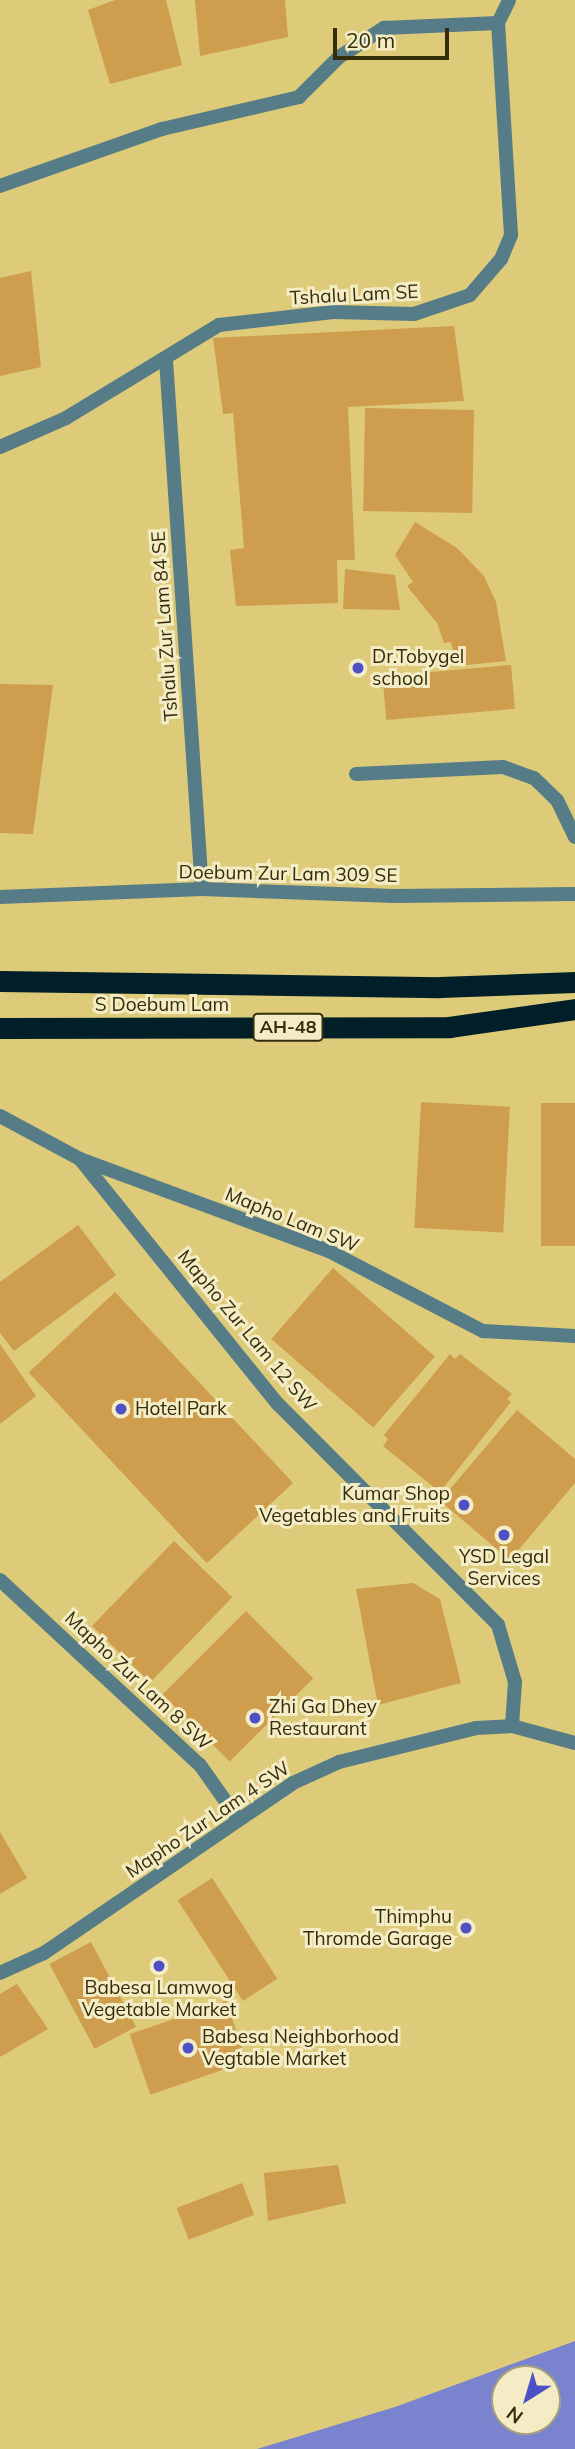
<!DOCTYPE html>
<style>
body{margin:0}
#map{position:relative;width:575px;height:2449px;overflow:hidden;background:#ddcb7a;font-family:Mulish,sans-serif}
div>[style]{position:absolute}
.water>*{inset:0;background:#7983ce}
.building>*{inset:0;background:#ce9d4d;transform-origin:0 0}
.lane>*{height:14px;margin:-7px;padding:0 7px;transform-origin:7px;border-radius:7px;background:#557c87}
.street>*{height:14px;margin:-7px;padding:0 7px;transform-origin:7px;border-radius:7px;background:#557c87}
.highway>*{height:21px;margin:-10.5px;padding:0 10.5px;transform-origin:10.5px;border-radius:10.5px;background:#001f28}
.dots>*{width:19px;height:19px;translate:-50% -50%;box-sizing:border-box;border:4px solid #f4ecc5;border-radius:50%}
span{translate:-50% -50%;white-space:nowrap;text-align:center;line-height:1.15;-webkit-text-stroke:6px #f4ecc5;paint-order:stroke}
.shield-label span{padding:2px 5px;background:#f4ecc5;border:2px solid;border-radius:5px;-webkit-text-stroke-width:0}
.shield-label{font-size:18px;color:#342d09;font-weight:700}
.street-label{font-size:19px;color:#342d09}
.poi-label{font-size:19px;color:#342d09}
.left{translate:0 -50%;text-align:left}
.right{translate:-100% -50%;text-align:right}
.north{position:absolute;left:491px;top:2365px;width:70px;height:70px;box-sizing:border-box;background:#f4ecc5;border:2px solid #a7a07a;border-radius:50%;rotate:217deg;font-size:19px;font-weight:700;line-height:28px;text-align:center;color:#342d09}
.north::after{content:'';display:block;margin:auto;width:24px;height:32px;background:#4e50c6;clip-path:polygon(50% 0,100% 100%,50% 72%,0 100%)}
.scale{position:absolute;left:333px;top:28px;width:116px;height:32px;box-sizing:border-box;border:4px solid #342d09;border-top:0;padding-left:9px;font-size:21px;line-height:24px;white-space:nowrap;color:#342d09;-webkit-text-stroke:5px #f4ecc5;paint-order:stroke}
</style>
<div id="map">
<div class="water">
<i style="clip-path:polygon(evenodd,575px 2341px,575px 2449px,257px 2449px,395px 2407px,575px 2341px,505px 2379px,547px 2379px,547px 2421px,505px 2421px,505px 2379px)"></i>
</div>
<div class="building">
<i style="clip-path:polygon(115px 0,166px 0,182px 65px,110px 84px,88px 10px)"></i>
<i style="clip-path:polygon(195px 0,285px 0,288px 37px,200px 56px)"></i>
<i style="clip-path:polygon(31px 271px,41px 367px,0 376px,0 278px)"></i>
<i style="clip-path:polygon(454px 326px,464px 401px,348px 407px,355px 560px,337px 560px,338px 603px,236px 606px,230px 550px,244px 548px,233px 413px,223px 414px,213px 338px)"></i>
<i style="left:474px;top:410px;width:103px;height:109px;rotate:91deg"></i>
<i style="clip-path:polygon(415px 522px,457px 548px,484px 576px,496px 602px,506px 661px,457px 666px,451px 642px,444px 643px,437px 623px,407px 586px,413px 582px,395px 555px)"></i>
<i style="clip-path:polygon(345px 569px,395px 575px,400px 610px,343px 609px)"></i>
<i style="left:511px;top:665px;width:44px;height:129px;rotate:85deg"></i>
<i style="clip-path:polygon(0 684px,53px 685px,33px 834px,0 833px)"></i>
<i style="left:421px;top:1102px;width:89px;height:126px;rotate:3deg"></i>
<i style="left:541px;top:1103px;width:34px;height:143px"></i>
<i style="clip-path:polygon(78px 1225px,116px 1275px,14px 1351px,0 1333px,0 1282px)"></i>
<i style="left:333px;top:1268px;width:135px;height:94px;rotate:41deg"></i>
<i style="left:115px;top:1292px;width:261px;height:118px;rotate:47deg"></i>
<i style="clip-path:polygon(0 1344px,36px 1396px,0 1424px)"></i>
<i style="clip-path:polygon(450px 1354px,455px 1359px,460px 1354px,512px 1394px,507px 1399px,511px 1402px,444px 1487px,436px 1489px,383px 1446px,388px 1439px,384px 1435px)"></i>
<i style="clip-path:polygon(517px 1410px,575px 1459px,575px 1483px,510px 1560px,440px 1501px)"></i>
<i style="left:174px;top:1541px;width:81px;height:118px;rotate:44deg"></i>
<i style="clip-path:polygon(413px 1583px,440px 1599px,461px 1683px,378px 1705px,356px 1589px)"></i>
<i style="left:246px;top:1611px;width:95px;height:118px;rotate:45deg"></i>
<i style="clip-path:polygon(0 1832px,27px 1878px,0 1894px)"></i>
<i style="left:212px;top:1878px;width:120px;height:41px;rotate:57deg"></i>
<i style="left:91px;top:1942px;width:96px;height:47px;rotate:62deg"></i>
<i style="clip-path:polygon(17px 1984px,48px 2029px,0 2057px,0 1994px)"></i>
<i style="left:226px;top:2001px;width:64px;height:102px;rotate:71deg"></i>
<i style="clip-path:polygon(338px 2165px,346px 2203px,268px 2221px,264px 2173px)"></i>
<i style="left:242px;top:2183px;width:34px;height:70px;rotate:69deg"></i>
</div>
<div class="lane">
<i style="left:356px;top:774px;width:147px;rotate:-2.7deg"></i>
<i style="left:503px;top:767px;width:33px;rotate:20deg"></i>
<i style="left:534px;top:778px;width:32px;rotate:44deg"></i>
<i style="left:557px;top:800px;width:41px;rotate:64.1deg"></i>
<i style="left:0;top:897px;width:202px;rotate:-2.3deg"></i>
<i style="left:202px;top:889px;width:192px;rotate:2.1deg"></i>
<i style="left:394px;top:896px;width:181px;rotate:-0.6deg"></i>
</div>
<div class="street">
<i style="left:0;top:186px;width:172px;rotate:-19.4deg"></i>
<i style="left:162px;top:129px;width:141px;rotate:-13.1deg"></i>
<i style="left:299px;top:97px;width:57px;rotate:-45deg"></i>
<i style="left:339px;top:57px;width:54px;rotate:-32.8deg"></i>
<i style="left:384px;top:28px;width:114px;rotate:-2.5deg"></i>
<i style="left:166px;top:360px;width:530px;rotate:86.11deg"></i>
<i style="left:0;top:447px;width:72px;rotate:-23.7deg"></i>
<i style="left:66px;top:418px;width:179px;rotate:-31.3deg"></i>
<i style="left:219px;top:325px;width:115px;rotate:-6.5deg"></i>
<i style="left:333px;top:312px;width:81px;rotate:1.4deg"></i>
<i style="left:414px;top:314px;width:59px;rotate:-18.7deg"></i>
<i style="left:470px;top:295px;width:48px;rotate:-49.3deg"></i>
<i style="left:501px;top:259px;width:26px;rotate:-67deg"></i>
<i style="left:511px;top:235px;width:212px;rotate:-93.5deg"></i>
<i style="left:498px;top:23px;width:25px;rotate:-64deg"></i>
<i style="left:0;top:1116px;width:91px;rotate:28.3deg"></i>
<i style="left:80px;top:1159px;width:265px;rotate:20.3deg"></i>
<i style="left:329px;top:1251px;width:174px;rotate:27.5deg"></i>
<i style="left:483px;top:1331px;width:92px;rotate:3.1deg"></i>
<i style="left:80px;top:1159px;width:315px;rotate:51.1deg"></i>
<i style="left:278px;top:1404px;width:312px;rotate:45.1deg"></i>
<i style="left:498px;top:1625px;width:59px;rotate:73.4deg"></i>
<i style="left:515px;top:1682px;width:44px;rotate:93.9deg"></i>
<i style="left:0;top:1580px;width:272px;rotate:42.8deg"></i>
<i style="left:200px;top:1765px;width:67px;rotate:54.7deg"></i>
<i style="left:0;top:1973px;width:48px;rotate:-24.4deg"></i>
<i style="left:44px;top:1953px;width:301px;rotate:-34.3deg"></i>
<i style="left:293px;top:1783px;width:51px;rotate:-24.5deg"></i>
<i style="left:339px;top:1762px;width:141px;rotate:-13.9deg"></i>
<i style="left:476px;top:1728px;width:36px;rotate:-3deg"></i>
<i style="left:512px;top:1726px;width:65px;rotate:15.1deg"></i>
</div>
<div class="highway">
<i style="left:0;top:981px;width:440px;rotate:0.8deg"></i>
<i style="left:440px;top:987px;width:135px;rotate:-2.1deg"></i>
<i style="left:0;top:1028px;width:449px;rotate:-0.1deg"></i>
<i style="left:449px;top:1027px;width:127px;rotate:-8.1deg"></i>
</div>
<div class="dots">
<i style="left:358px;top:668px;background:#4e50c6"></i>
<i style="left:121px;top:1409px;background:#4e50c6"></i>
<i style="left:464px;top:1505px;background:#4e50c6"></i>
<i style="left:504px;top:1535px;background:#4e50c6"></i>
<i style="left:255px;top:1718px;background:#4e50c6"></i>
<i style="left:466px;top:1928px;background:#4e50c6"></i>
<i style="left:159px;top:1966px;background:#4e50c6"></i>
<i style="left:188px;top:2048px;background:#4e50c6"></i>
</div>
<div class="shield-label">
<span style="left:288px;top:1027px">AH-48</span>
</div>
<div class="street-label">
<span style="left:354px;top:295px;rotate:-3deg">Tshalu Lam SE</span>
<span style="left:165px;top:626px;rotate:-94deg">Tshalu Zur Lam 84 SE</span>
<span style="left:288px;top:874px;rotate:1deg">Doebum Zur Lam 309 SE</span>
<span style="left:162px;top:1005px">S Doebum Lam</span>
<span style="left:292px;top:1220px;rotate:22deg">Mapho Lam SW</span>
<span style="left:247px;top:1331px;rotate:50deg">Mapho Zur Lam 12 SW</span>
<span style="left:138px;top:1681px;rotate:43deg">Mapho Zur Lam 8 SW</span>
<span style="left:208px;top:1820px;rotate:-34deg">Mapho Zur Lam 4 SW</span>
</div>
<div class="poi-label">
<span class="left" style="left:372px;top:668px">Dr.Tobygel<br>school</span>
<span class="left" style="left:135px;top:1409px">Hotel Park</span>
<span class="right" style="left:450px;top:1505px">Kumar Shop<br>Vegetables and Fruits</span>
<span style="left:504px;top:1568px">YSD Legal<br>Services</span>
<span class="left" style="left:269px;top:1718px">Zhi Ga Dhey<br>Restaurant</span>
<span class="right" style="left:452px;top:1928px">Thimphu<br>Thromde Garage</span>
<span style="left:159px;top:1999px">Babesa Lamwog<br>Vegetable Market</span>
<span class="left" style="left:202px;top:2048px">Babesa Neighborhood<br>Vegtable Market</span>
</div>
<div class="north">N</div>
<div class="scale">20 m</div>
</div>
